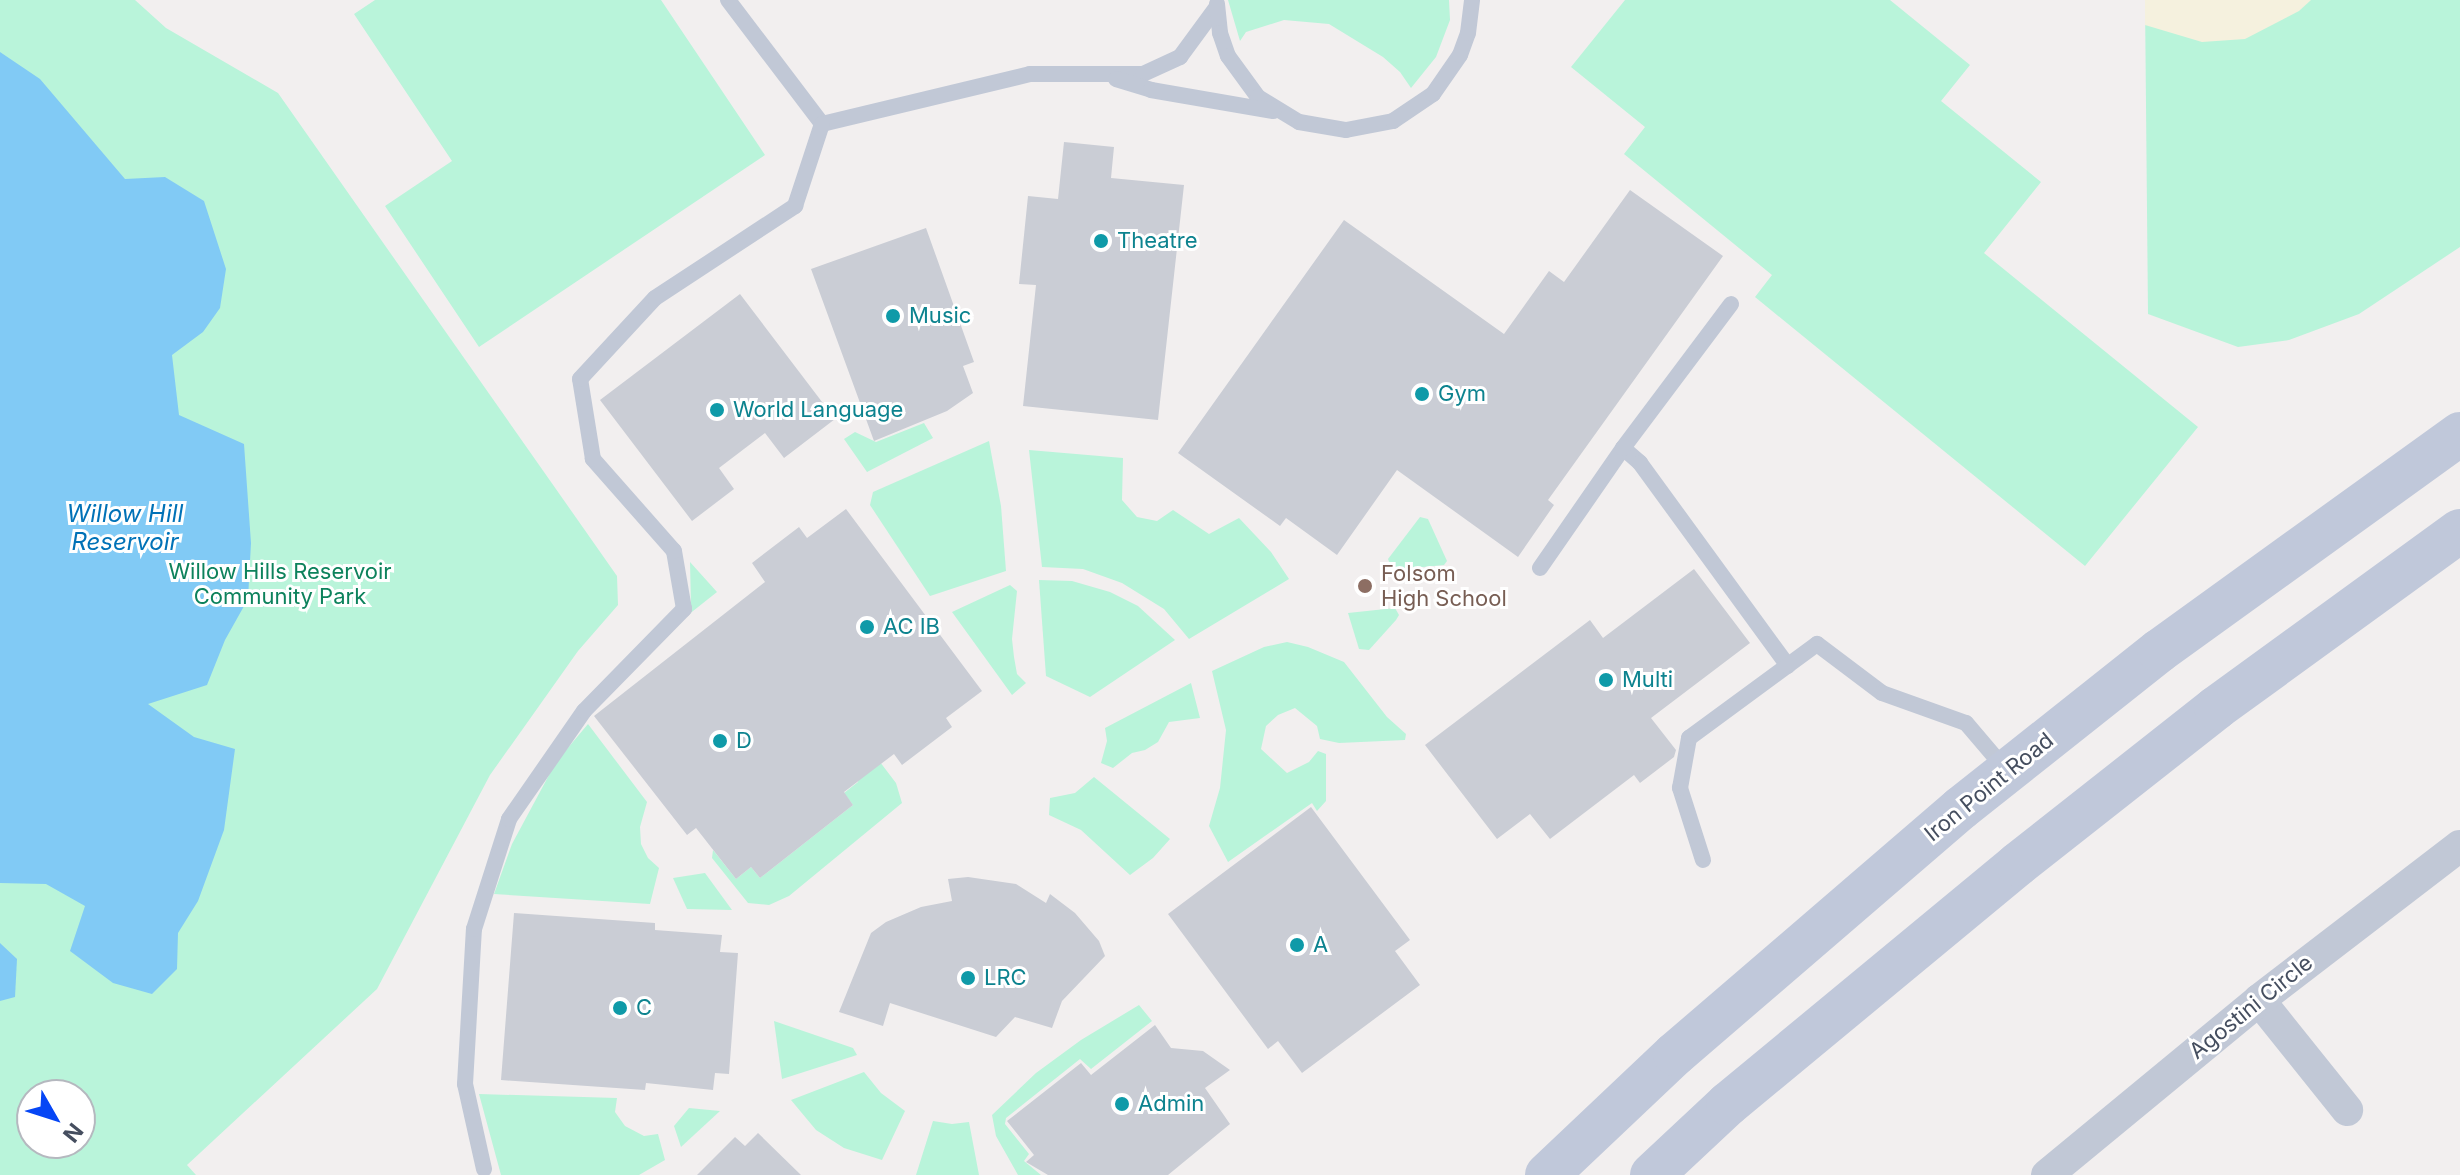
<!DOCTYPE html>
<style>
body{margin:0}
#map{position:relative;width:2460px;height:1175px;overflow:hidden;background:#f2efef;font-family:Inter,sans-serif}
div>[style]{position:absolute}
.green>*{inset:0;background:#b9f4da}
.sand>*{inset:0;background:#f5f1de}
.water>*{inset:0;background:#81caf5}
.building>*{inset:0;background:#cacdd5}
.lane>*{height:16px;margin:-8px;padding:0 8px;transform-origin:8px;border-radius:8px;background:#c1c8d6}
.street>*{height:32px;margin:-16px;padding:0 16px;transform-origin:16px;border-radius:16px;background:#c1c8d6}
.secondary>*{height:44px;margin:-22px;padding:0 22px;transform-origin:22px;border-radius:22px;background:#c0c8da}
.dots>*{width:22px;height:22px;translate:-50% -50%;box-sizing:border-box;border:4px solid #fff;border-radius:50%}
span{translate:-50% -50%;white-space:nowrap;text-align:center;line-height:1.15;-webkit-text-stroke:6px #fff;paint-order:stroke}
.culture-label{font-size:22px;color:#0d838f}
.left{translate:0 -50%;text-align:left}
.park-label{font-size:22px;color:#0d825c}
.education-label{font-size:22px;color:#785e54}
.street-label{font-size:22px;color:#454e5f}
.water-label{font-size:24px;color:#0072b7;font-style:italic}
.north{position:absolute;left:16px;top:1079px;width:80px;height:80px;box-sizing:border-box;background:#fff;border:2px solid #b5b8bf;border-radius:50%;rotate:129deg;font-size:22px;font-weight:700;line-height:32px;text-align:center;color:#454e5f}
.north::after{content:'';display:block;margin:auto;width:28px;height:36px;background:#0646f5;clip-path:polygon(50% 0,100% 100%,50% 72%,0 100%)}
</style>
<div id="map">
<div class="green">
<i style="clip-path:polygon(evenodd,0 0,135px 0,166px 28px,278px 93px,617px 576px,618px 605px,578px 651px,490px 775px,377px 989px,187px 1165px,196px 1175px,0 1175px,0 0,32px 1095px,80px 1095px,80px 1143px,32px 1143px,32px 1095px)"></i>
<i style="clip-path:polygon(375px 0,661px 0,765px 155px,479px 347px,385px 206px,452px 161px,354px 14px)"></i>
<i style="clip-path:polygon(1228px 0,1449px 0,1450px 20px,1436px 57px,1411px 88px,1400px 72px,1383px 57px,1329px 24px,1284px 20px,1246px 32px,1240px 41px)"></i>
<i style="clip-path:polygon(1625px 0,1890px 0,1970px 65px,1941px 101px,2041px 182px,1984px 253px,2198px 427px,2085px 566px,1755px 297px,1772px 275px,1624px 154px,1645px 127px,1571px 67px)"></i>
<i style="clip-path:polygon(2145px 0,2460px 0,2460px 247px,2359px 314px,2289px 340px,2238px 347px,2148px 314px)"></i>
<i style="clip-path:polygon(924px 423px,933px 438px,867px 472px,844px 439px,855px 432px,876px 442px)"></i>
<i style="clip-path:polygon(989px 441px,1001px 506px,1006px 571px,930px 596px,870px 505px,873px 492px)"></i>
<i style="clip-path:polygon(1029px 450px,1123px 458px,1122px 500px,1137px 517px,1157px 521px,1173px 510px,1209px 534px,1239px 518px,1271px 552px,1289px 579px,1189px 639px,1164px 609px,1122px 583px,1083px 569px,1042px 567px)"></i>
<i style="clip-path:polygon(1420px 517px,1428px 519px,1447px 561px,1444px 565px,1392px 570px,1388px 559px)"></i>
<i style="clip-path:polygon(690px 562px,717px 592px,688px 615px,691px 606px)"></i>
<i style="clip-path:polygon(1039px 580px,1072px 581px,1110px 592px,1138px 606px,1175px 640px,1090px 697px,1046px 676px)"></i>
<i style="clip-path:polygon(1010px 585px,1017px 591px,1012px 639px,1014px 657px,1017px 674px,1026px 683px,1012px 695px,952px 612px)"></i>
<i style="clip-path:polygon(1395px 608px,1399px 615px,1396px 620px,1369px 650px,1359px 649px,1348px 613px)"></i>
<i style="clip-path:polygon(1287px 642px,1308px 647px,1344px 662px,1387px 717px,1406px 734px,1405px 740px,1339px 743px,1320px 739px,1317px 726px,1295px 708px,1278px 715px,1266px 726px,1261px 749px,1287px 773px,1309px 762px,1318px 751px,1326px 754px,1326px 801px,1317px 811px,1312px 803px,1228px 862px,1209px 826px,1220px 788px,1226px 730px,1212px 671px,1264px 647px)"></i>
<i style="clip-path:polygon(1191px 683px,1200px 718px,1169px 722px,1158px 742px,1145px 750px,1132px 753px,1113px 768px,1101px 763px,1107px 741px,1105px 728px)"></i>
<i style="clip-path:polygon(588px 724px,647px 802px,640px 827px,641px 844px,648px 858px,659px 868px,650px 904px,494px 894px,512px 844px,556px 762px)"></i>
<i style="clip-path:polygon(867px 745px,896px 783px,902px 803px,789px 896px,769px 905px,748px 903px,712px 858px,713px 850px,736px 879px,751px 867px,760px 878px,853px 805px,844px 793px,858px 782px)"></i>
<i style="clip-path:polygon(1094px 777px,1170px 839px,1153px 858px,1130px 875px,1081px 830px,1049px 815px,1050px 798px,1075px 793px)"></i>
<i style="clip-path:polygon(705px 873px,732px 910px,687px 909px,673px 878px)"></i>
<i style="clip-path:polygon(1139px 1005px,1152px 1021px,1091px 1069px,1080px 1059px,1006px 1118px,1005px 1124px,1029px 1154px,1024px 1161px,1041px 1175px,1018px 1175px,996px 1136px,992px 1115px,1036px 1073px,1081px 1040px)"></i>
<i style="clip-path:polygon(774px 1021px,853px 1048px,857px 1055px,782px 1079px)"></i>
<i style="clip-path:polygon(864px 1072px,881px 1093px,905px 1111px,882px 1160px,844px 1148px,816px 1130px,791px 1100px)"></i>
<i style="clip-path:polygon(479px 1094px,617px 1098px,615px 1112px,625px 1126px,644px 1136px,658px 1134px,665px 1160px,639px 1175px,501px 1175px)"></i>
<i style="clip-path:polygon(689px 1108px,720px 1111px,681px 1147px,674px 1126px)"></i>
<i style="clip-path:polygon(933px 1121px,952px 1124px,969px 1122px,979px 1175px,916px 1175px)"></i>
</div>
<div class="sand">
<i style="clip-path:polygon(2145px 0,2311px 0,2299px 11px,2245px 39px,2202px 42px,2145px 25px)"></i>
</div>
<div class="water">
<i style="clip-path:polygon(0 52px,40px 79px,125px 179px,165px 177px,204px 201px,226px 269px,220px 308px,203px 332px,172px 355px,179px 415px,244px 444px,251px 543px,248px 599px,225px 640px,207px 685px,148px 704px,194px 737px,235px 749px,224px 830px,198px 901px,178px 933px,177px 969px,152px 994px,113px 983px,70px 951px,85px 906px,46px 884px,0 883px)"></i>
<i style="clip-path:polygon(0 943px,17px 959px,15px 997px,0 1001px)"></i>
</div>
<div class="building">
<i style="clip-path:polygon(1064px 142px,1114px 147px,1111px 178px,1184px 185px,1158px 420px,1023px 406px,1036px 285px,1019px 284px,1028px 196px,1058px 199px)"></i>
<i style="clip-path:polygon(1630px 190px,1723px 256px,1548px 500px,1554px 505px,1518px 557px,1397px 470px,1337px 555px,1286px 518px,1280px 526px,1178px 453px,1344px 220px,1504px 334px,1549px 271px,1564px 282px)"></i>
<i style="clip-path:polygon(926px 228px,974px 362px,963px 366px,973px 393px,947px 411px,874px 441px,811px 269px)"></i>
<i style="clip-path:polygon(740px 294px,835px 419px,784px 458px,765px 433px,719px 468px,734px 489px,692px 521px,600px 400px)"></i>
<i style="clip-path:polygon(846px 509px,982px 691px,946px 718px,952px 727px,902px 765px,894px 754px,844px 792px,853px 805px,760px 878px,751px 867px,736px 879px,696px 828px,687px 835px,594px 716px,765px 582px,752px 563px,799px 527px,807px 538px)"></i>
<i style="clip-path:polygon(1694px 569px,1750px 643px,1651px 718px,1676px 750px,1674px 757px,1640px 783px,1634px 775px,1550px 839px,1530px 814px,1497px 839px,1425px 745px,1590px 620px,1603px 638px)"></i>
<i style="clip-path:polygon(1311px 807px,1410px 940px,1395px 951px,1420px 985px,1302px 1073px,1278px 1041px,1268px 1049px,1168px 914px)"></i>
<i style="clip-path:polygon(968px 877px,1016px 884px,1046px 903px,1050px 894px,1075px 913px,1099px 941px,1105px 956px,1062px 1001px,1052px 1028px,1015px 1017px,996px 1037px,890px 1003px,883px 1026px,839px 1012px,871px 933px,886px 922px,921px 907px,952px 901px,948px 879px)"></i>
<i style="clip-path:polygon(514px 913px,655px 923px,655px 930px,722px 935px,720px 952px,738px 953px,729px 1074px,715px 1073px,713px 1090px,646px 1083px,645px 1090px,501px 1080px)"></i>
<i style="clip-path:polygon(1155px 1025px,1171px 1048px,1203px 1051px,1230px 1070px,1205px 1088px,1230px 1124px,1168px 1175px,1048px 1175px,1026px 1162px,1034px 1155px,1007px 1121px,1081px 1063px,1091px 1075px)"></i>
<i style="clip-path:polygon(758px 1133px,801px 1175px,697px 1175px,735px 1137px,745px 1146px)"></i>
</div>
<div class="lane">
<i style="left:728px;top:0;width:156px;rotate:52.8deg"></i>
<i style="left:822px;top:124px;width:214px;rotate:-13.5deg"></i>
<i style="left:1030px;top:74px;width:113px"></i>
<i style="left:1143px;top:74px;width:41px;rotate:-24.7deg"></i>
<i style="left:1180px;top:57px;width:61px;rotate:-53.7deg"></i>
<i style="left:1217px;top:4px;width:29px;rotate:84deg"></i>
<i style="left:1220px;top:33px;width:24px;rotate:71deg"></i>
<i style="left:1228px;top:56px;width:51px;rotate:53.8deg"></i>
<i style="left:1258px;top:97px;width:48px;rotate:31.4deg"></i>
<i style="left:1299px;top:122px;width:48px;rotate:9.7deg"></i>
<i style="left:1346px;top:130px;width:48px;rotate:-10.8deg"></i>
<i style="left:1393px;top:121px;width:48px;rotate:-34deg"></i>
<i style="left:1433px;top:94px;width:47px;rotate:-55.3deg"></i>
<i style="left:1460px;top:55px;width:23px;rotate:-70deg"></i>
<i style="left:1468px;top:33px;width:33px;rotate:-83deg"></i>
<i style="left:1116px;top:79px;width:37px;rotate:17deg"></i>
<i style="left:1151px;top:90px;width:124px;rotate:9.8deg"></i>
<i style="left:1623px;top:448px;width:23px;rotate:41deg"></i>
<i style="left:1640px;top:463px;width:251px;rotate:53.9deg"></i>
<i style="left:1540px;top:568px;width:146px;rotate:-55.3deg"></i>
<i style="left:1623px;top:448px;width:180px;rotate:-53.1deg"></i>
<i style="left:1703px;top:860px;width:76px;rotate:-107.7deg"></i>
<i style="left:1680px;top:788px;width:51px;rotate:-79.8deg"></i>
<i style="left:1689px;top:738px;width:159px;rotate:-36.3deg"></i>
<i style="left:1817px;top:644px;width:81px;rotate:37deg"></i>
<i style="left:1882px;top:693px;width:89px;rotate:19.7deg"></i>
<i style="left:1966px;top:723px;width:62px;rotate:49.6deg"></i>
<i style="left:484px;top:1169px;width:87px;rotate:-102.6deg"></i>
<i style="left:465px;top:1084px;width:155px;rotate:-86.7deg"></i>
<i style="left:474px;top:929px;width:115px;rotate:-72.3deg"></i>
<i style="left:509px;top:819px;width:131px;rotate:-55.2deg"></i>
<i style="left:584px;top:711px;width:143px;rotate:-45.6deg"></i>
<i style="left:684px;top:609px;width:59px;rotate:-99.8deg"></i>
<i style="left:674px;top:551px;width:123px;rotate:-131.4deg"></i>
<i style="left:593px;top:459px;width:81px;rotate:-99.2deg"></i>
<i style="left:580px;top:379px;width:110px;rotate:-47.2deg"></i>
<i style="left:655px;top:298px;width:168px;rotate:-33.3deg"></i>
<i style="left:795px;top:206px;width:86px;rotate:-71.8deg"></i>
</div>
<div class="street">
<i style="left:2259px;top:1000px;width:141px;rotate:51.3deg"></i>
<i style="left:2047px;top:1175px;width:275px;rotate:-39.5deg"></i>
<i style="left:2259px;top:1000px;width:253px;rotate:-37.5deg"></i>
</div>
<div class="secondary">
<i style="left:1547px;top:1175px;width:176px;rotate:-43.4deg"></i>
<i style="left:1675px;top:1054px;width:377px;rotate:-40.7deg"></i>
<i style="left:1961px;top:808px;width:253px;rotate:-38.4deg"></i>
<i style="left:2159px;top:651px;width:371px;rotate:-35.8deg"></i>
<i style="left:1652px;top:1175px;width:104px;rotate:-43.1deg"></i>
<i style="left:1728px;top:1104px;width:376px;rotate:-39.6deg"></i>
<i style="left:2018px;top:864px;width:252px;rotate:-38.2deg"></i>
<i style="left:2216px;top:708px;width:301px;rotate:-36deg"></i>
</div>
<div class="dots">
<i style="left:1101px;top:241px;background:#0f9aa8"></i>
<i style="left:893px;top:316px;background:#0f9aa8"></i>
<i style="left:1422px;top:394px;background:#0f9aa8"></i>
<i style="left:717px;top:410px;background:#0f9aa8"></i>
<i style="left:1365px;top:586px;background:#8d6e63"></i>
<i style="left:867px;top:627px;background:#0f9aa8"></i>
<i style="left:1606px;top:680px;background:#0f9aa8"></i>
<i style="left:720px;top:741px;background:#0f9aa8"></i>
<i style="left:1297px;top:945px;background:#0f9aa8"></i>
<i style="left:968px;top:978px;background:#0f9aa8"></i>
<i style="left:620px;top:1008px;background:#0f9aa8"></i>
<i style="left:1122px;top:1104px;background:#0f9aa8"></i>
</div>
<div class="culture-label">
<span class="left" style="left:1117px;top:241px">Theatre</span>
<span class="left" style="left:909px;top:316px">Music</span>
<span class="left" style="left:1438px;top:394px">Gym</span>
<span class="left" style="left:733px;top:410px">World Language</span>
<span class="left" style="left:883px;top:627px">AC IB</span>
<span class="left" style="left:1622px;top:680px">Multi</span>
<span class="left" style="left:736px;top:741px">D</span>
<span class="left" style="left:1313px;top:945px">A</span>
<span class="left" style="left:984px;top:978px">LRC</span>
<span class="left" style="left:636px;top:1008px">C</span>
<span class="left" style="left:1138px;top:1104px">Admin</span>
</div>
<div class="park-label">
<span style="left:280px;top:584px">Willow Hills Reservoir<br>Community Park</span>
</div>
<div class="education-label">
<span class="left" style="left:1381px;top:586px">Folsom<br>High School</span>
</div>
<div class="street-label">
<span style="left:1989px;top:787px;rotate:-39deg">Iron Point Road</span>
<span style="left:2251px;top:1007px;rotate:-39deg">Agostini Circle</span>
</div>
<div class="water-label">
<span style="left:125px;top:528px">Willow Hill<br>Reservoir</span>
</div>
<div class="north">N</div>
</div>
